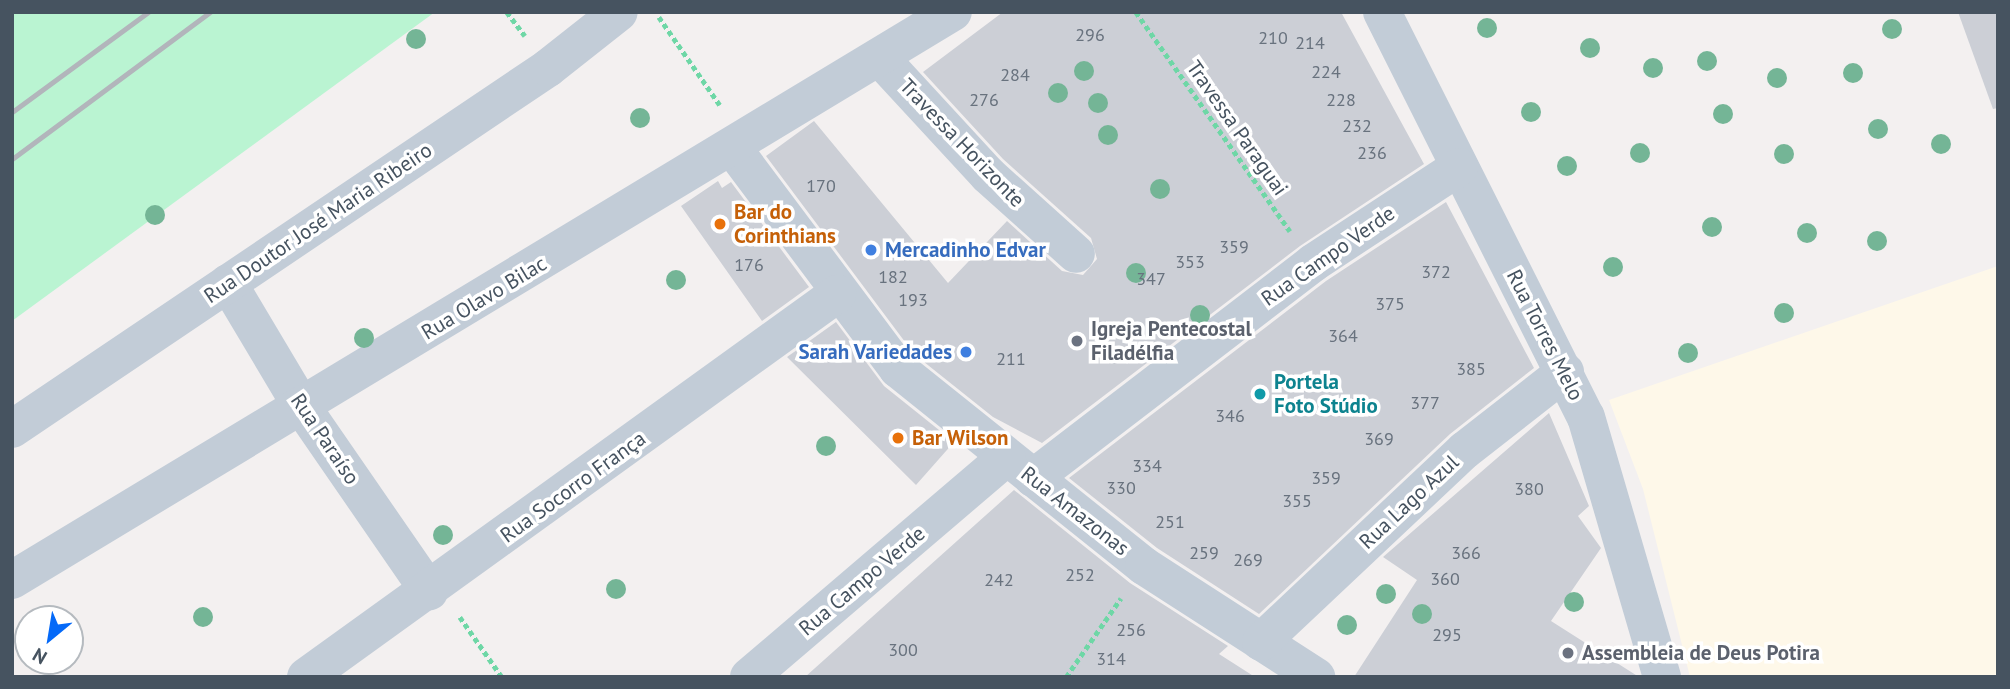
<!DOCTYPE html>
<meta charset="utf-8">
<style>
body{margin:0}
#map{position:relative;width:2010px;height:689px;overflow:hidden;background:#f3f0f0;font-family:"PT Sans",sans-serif}
div>[style]{position:absolute}
.commercial>*{inset:0;background:#fef8e9}
.green>*{inset:0;background:#baf4d2}
.building>*{inset:0;background:#cccfd6}
.path>*{height:4.5px;margin-top:-2.25px;transform-origin:0;background:repeating-linear-gradient(90deg,#6ed7a6 0 5px,transparent 0 8.5px)}
.street>*{height:38px;margin:-19px;padding:0 19px;transform-origin:19px;border-radius:19px;background:#c2ccd7}
.rail>*{height:5px;margin:-2.5px;padding:0 2.5px;transform-origin:2.5px;border-radius:2.5px;background:#b2b5bb}
.trees>*{width:20px;height:20px;margin:-10px;border-radius:50%;background:#74b596}
.dots>*{width:19px;height:19px;translate:-50% -50%;box-sizing:border-box;border:4px solid #fff;border-radius:50%}
span{translate:-50% -50%;white-space:nowrap;text-align:center;line-height:1.15;-webkit-text-stroke:7px #fff;paint-order:stroke}
.number-label{font-size:18px;color:#68727e}
.number-label span{-webkit-text-stroke-width:0}
.street-label{font-size:21px;color:#465360}
.food-label{font-size:21px;color:#c56008;font-weight:700}
.left{translate:0 -50%;text-align:left}
.shop-label{font-size:21px;color:#366cbe;font-weight:700}
.right{translate:-100% -50%;text-align:right}
.worship-label{font-size:21px;color:#5b616d;font-weight:700}
.culture-label{font-size:21px;color:#0d838f;font-weight:700}
.frame{position:absolute;inset:0;border:14px solid #465360;pointer-events:none}
.north{position:absolute;left:14px;top:605px;width:70px;height:70px;box-sizing:border-box;background:#fff;border:2px solid #b5babf;border-radius:50%;rotate:210deg;font-size:19px;font-weight:700;line-height:28px;text-align:center;color:#465360}
.north::after{content:'';display:block;margin:auto;width:24px;height:32px;background:#0469f8;clip-path:polygon(50% 0,100% 100%,50% 72%,0 100%)}
</style>
<div id="map">
<div class="commercial">
<i style="clip-path:polygon(1998px 266px,1998px 677px,1690px 677px,1643px 489px,1609px 400px)"></i>
</div>
<div class="green">
<i style="clip-path:polygon(12px 12px,435px 12px,12px 321px)"></i>
</div>
<div class="building">
<i style="clip-path:polygon(1003px 12px,1341px 12px,1424px 164px,1300px 246px,1042px 443px,993px 417px,914px 354px,766px 156px,814px 121px,948px 283px,1007px 221px,1062px 271px,1083px 275px,1097px 259px,1091px 238px,1003px 159px,923px 72px)"></i>
<i style="clip-path:polygon(1958px 12px,1998px 12px,1998px 108px,1993px 109px)"></i>
<i style="clip-path:polygon(718px 181px,722px 188px,731px 182px,809px 287px,762px 321px,681px 206px)"></i>
<i style="clip-path:polygon(1446px 202px,1534px 368px,1450px 434px,1259px 614px,1157px 548px,1069px 478px,1326px 281px)"></i>
<i style="clip-path:polygon(836px 322px,884px 386px,954px 442px,916px 485px,787px 357px)"></i>
<i style="clip-path:polygon(1549px 413px,1589px 506px,1578px 516px,1601px 548px,1551px 621px,1639px 677px,1354px 677px,1417px 580px,1383px 557px)"></i>
<i style="clip-path:polygon(1014px 490px,1130px 583px,1228px 646px,1219px 654px,1255px 677px,805px 677px)"></i>
</div>
<div class="path">
<i style="left:507px;top:12px;width:30px;rotate:53deg"></i>
<i style="left:1136px;top:12px;width:268px;rotate:54.9deg"></i>
<i style="left:659px;top:17px;width:107px;rotate:55.3deg"></i>
<i style="left:460px;top:617px;width:73px;rotate:55deg"></i>
<i style="left:1066px;top:677px;width:96px;rotate:-55.2deg"></i>
</div>
<div class="street">
<i style="left:1382px;top:12px;width:453px;rotate:63.3deg"></i>
<i style="left:1586px;top:417px;width:271px;rotate:73.7deg"></i>
<i style="left:881px;top:59px;width:158px;rotate:47.3deg"></i>
<i style="left:988px;top:175px;width:118px;rotate:41.9deg"></i>
<i style="left:732px;top:147px;width:277px;rotate:53.2deg"></i>
<i style="left:898px;top:369px;width:315px;rotate:38.7deg"></i>
<i style="left:1144px;top:566px;width:205px;rotate:32.8deg"></i>
<i style="left:228px;top:283px;width:144px;rotate:59.2deg"></i>
<i style="left:302px;top:407px;width:224px;rotate:55.4deg"></i>
<i style="left:12px;top:429px;width:646px;rotate:-33.96deg"></i>
<i style="left:548px;top:68px;width:90px;rotate:-38.3deg"></i>
<i style="left:1033px;top:478px;width:353px;rotate:-37.5deg"></i>
<i style="left:1313px;top:263px;width:175px;rotate:-33.3deg"></i>
<i style="left:12px;top:580px;width:1099px;rotate:-31.12deg"></i>
<i style="left:1261px;top:642px;width:280px;rotate:-43.3deg"></i>
<i style="left:1465px;top:450px;width:127px;rotate:-38deg"></i>
<i style="left:306px;top:677px;width:655px;rotate:-35.8deg"></i>
<i style="left:749px;top:677px;width:339px;rotate:-40.5deg"></i>
</div>
<div class="rail">
<i style="left:12px;top:112px;width:169px;rotate:-36.3deg"></i>
<i style="left:12px;top:159px;width:247px;rotate:-36.6deg"></i>
</div>
<div class="trees">
<i style="left:1487px;top:28px"></i>
<i style="left:1892px;top:29px"></i>
<i style="left:416px;top:39px"></i>
<i style="left:1590px;top:48px"></i>
<i style="left:1707px;top:61px"></i>
<i style="left:1653px;top:68px"></i>
<i style="left:1084px;top:71px"></i>
<i style="left:1853px;top:73px"></i>
<i style="left:1777px;top:78px"></i>
<i style="left:1058px;top:93px"></i>
<i style="left:1098px;top:103px"></i>
<i style="left:1531px;top:112px"></i>
<i style="left:1723px;top:114px"></i>
<i style="left:640px;top:118px"></i>
<i style="left:1878px;top:129px"></i>
<i style="left:1108px;top:135px"></i>
<i style="left:1941px;top:144px"></i>
<i style="left:1640px;top:153px"></i>
<i style="left:1784px;top:154px"></i>
<i style="left:1567px;top:166px"></i>
<i style="left:1160px;top:189px"></i>
<i style="left:155px;top:215px"></i>
<i style="left:1712px;top:227px"></i>
<i style="left:1807px;top:233px"></i>
<i style="left:1877px;top:241px"></i>
<i style="left:1613px;top:267px"></i>
<i style="left:1136px;top:273px"></i>
<i style="left:676px;top:280px"></i>
<i style="left:1784px;top:313px"></i>
<i style="left:1200px;top:315px"></i>
<i style="left:364px;top:338px"></i>
<i style="left:1688px;top:353px"></i>
<i style="left:826px;top:446px"></i>
<i style="left:443px;top:535px"></i>
<i style="left:616px;top:589px"></i>
<i style="left:1386px;top:594px"></i>
<i style="left:1574px;top:602px"></i>
<i style="left:1422px;top:614px"></i>
<i style="left:203px;top:617px"></i>
<i style="left:1347px;top:625px"></i>
</div>
<div class="dots">
<i style="left:720px;top:224px;background:#e8710a"></i>
<i style="left:871px;top:250px;background:#3f7fe0"></i>
<i style="left:1077px;top:341px;background:#6b7280"></i>
<i style="left:966px;top:352px;background:#3f7fe0"></i>
<i style="left:1260px;top:394px;background:#0f9aa8"></i>
<i style="left:898px;top:438px;background:#e8710a"></i>
<i style="left:1568px;top:653px;background:#6b7280"></i>
</div>
<div class="number-label">
<span style="left:1090px;top:35px">296</span>
<span style="left:1273px;top:38px">210</span>
<span style="left:1310px;top:43px">214</span>
<span style="left:1326px;top:72px">224</span>
<span style="left:1015px;top:75px">284</span>
<span style="left:984px;top:100px">276</span>
<span style="left:1341px;top:100px">228</span>
<span style="left:1357px;top:126px">232</span>
<span style="left:1372px;top:153px">236</span>
<span style="left:821px;top:186px">170</span>
<span style="left:1234px;top:247px">359</span>
<span style="left:1190px;top:262px">353</span>
<span style="left:749px;top:265px">176</span>
<span style="left:1436px;top:272px">372</span>
<span style="left:893px;top:277px">182</span>
<span style="left:1151px;top:279px">347</span>
<span style="left:913px;top:300px">193</span>
<span style="left:1390px;top:304px">375</span>
<span style="left:1343px;top:336px">364</span>
<span style="left:1011px;top:359px">211</span>
<span style="left:1471px;top:369px">385</span>
<span style="left:1425px;top:403px">377</span>
<span style="left:1230px;top:416px">346</span>
<span style="left:1379px;top:439px">369</span>
<span style="left:1147px;top:466px">334</span>
<span style="left:1326px;top:478px">359</span>
<span style="left:1121px;top:488px">330</span>
<span style="left:1529px;top:489px">380</span>
<span style="left:1297px;top:501px">355</span>
<span style="left:1170px;top:522px">251</span>
<span style="left:1204px;top:553px">259</span>
<span style="left:1466px;top:553px">366</span>
<span style="left:1248px;top:560px">269</span>
<span style="left:1080px;top:575px">252</span>
<span style="left:1445px;top:579px">360</span>
<span style="left:999px;top:580px">242</span>
<span style="left:1131px;top:630px">256</span>
<span style="left:1447px;top:635px">295</span>
<span style="left:903px;top:650px">300</span>
<span style="left:1111px;top:659px">314</span>
</div>
<div class="street-label">
<span style="left:1237px;top:128px;rotate:55deg">Travessa Paraguai</span>
<span style="left:962px;top:143px;rotate:46deg">Travessa Horizonte</span>
<span style="left:318px;top:223px;rotate:-34deg">Rua Doutor José Maria Ribeiro</span>
<span style="left:1328px;top:256px;rotate:-35deg">Rua Campo Verde</span>
<span style="left:484px;top:298px;rotate:-31deg">Rua Olavo Bilac</span>
<span style="left:1545px;top:335px;rotate:63deg">Rua Torres Melo</span>
<span style="left:325px;top:439px;rotate:56deg">Rua Paraíso</span>
<span style="left:573px;top:487px;rotate:-36deg">Rua Socorro França</span>
<span style="left:1409px;top:502px;rotate:-43deg">Rua Lago Azul</span>
<span style="left:1075px;top:511px;rotate:38deg">Rua Amazonas</span>
<span style="left:862px;top:581px;rotate:-40deg">Rua Campo Verde</span>
</div>
<div class="food-label">
<span class="left" style="left:734px;top:224px">Bar do<br>Corinthians</span>
<span class="left" style="left:912px;top:438px">Bar Wilson</span>
</div>
<div class="shop-label">
<span class="left" style="left:885px;top:250px">Mercadinho Edvar</span>
<span class="right" style="left:952px;top:352px">Sarah Variedades</span>
</div>
<div class="worship-label">
<span class="left" style="left:1091px;top:341px">Igreja Pentecostal<br>Filadélfia</span>
<span class="left" style="left:1582px;top:653px">Assembleia de Deus Potira</span>
</div>
<div class="culture-label">
<span class="left" style="left:1274px;top:394px">Portela<br>Foto Stúdio</span>
</div>
<div class="frame"></div>
<div class="north">N</div>
</div>
